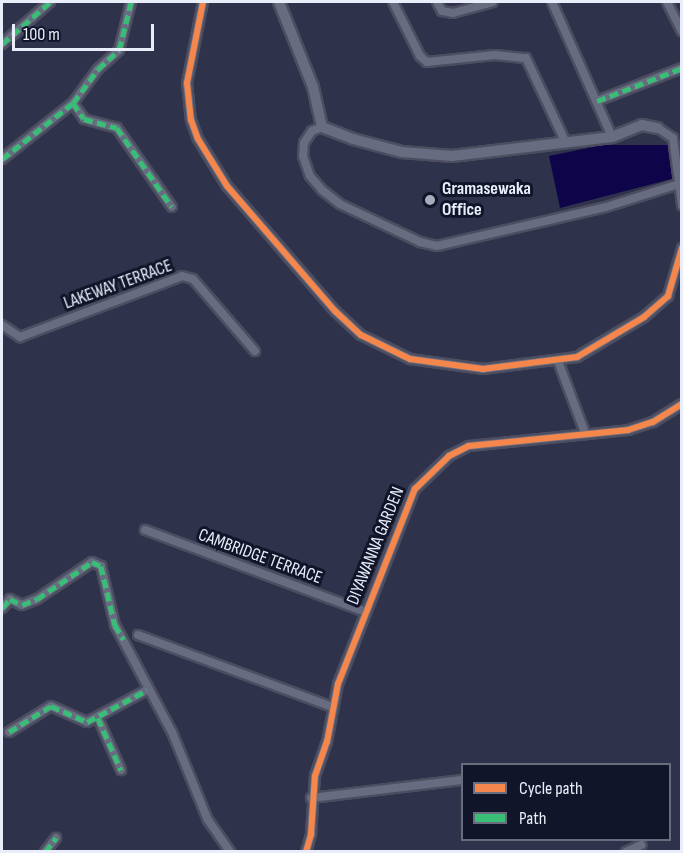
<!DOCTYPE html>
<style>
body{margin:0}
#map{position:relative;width:683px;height:853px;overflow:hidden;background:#2e324b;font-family:"Sofia Sans Condensed",sans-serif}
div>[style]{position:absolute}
.water>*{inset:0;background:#0e0449}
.stream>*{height:3px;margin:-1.5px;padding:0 1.5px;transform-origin:1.5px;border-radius:1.5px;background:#0e0449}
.roads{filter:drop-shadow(2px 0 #4c4e60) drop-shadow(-2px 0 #4c4e60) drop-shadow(0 2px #4c4e60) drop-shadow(0 -2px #4c4e60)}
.street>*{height:8px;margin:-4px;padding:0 4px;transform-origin:4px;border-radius:4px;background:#686c81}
.secondary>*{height:10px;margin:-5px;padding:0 5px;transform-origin:5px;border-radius:5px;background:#686c81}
.quiet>*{height:4.5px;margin-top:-2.25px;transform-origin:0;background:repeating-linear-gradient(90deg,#3abd76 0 9px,transparent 0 13.5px)}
.cycleway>*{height:6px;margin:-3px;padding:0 3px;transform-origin:3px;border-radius:3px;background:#f5874c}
.dots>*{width:16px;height:16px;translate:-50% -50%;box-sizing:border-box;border:3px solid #111529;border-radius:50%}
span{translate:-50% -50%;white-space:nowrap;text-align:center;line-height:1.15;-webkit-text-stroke:6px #111529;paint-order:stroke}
.poi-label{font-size:18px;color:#eaeefa;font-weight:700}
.left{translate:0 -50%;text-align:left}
.street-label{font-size:18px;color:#eaeefa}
.frame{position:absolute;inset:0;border:3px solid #eaeefa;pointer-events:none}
.legend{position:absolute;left:461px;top:763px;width:210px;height:78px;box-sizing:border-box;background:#111529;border:2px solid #686c7d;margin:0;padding:8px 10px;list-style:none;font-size:18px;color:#eaeefa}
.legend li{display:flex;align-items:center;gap:12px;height:30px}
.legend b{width:30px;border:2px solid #686c7d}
.scale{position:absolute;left:12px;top:24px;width:142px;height:27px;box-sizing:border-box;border:3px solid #eaeefa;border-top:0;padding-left:8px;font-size:18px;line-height:21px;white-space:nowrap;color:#eaeefa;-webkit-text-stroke:4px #111529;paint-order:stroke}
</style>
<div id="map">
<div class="water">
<i style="clip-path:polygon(603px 145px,670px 145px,675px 178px,560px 208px,549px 156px)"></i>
</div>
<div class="stream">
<i style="left:681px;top:131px;width:1px"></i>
</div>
<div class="roads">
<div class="street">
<i style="left:203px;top:2px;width:83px;rotate:101.2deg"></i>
<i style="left:187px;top:83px;width:37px;rotate:84deg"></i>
<i style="left:191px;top:120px;width:20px;rotate:70deg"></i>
<i style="left:198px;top:139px;width:55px;rotate:58.3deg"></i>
<i style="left:227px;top:186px;width:165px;rotate:49.2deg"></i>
<i style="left:335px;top:311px;width:35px;rotate:43deg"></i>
<i style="left:361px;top:335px;width:55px;rotate:26.1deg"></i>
<i style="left:410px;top:359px;width:74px;rotate:7.8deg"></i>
<i style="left:483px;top:369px;width:95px;rotate:-7.3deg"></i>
<i style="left:577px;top:357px;width:78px;rotate:-30.8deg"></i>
<i style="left:644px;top:317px;width:32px;rotate:-41deg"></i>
<i style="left:668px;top:296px;width:50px;rotate:-73.7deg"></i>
<i style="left:393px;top:2px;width:60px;rotate:63.4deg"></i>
<i style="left:420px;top:56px;width:9px;rotate:41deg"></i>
<i style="left:427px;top:62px;width:68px;rotate:-5.9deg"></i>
<i style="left:495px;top:55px;width:31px;rotate:6deg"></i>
<i style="left:526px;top:58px;width:94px;rotate:64.8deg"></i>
<i style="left:437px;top:2px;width:10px;rotate:61deg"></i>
<i style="left:442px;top:11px;width:11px;rotate:10deg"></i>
<i style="left:453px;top:13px;width:41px;rotate:-15.4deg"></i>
<i style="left:552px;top:2px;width:148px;rotate:66deg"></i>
<i style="left:667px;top:2px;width:33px;rotate:63deg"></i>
<i style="left:2px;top:44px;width:64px;rotate:-41.2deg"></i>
<i style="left:597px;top:101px;width:91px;rotate:-21.2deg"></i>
<i style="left:73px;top:103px;width:19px;rotate:55deg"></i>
<i style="left:84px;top:119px;width:34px;rotate:15deg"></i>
<i style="left:117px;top:128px;width:96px;rotate:55.2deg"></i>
<i style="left:322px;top:127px;width:11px;rotate:158deg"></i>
<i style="left:312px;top:131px;width:14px;rotate:124deg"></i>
<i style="left:304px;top:143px;width:13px;rotate:94deg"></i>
<i style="left:303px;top:156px;width:21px;rotate:71deg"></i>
<i style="left:310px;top:176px;width:18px;rotate:49deg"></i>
<i style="left:322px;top:190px;width:23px;rotate:38deg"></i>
<i style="left:340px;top:204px;width:89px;rotate:25.4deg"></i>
<i style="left:420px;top:242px;width:17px;rotate:13deg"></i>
<i style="left:437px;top:246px;width:173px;rotate:-13deg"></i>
<i style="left:606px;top:207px;width:80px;rotate:-17.5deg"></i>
<i style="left:658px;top:128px;width:18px;rotate:34deg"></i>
<i style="left:673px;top:138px;width:68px;rotate:82.3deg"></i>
<i style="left:2px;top:159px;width:90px;rotate:-38.3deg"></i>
<i style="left:73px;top:103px;width:42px;rotate:-53.7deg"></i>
<i style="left:98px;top:69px;width:28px;rotate:-42deg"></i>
<i style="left:119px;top:50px;width:49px;rotate:-76deg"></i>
<i style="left:2px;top:325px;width:22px;rotate:34deg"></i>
<i style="left:20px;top:337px;width:173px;rotate:-20.6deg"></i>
<i style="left:182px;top:276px;width:11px;rotate:15deg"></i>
<i style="left:193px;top:279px;width:95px;rotate:49.3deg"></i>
<i style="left:558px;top:361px;width:77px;rotate:69.4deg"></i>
<i style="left:145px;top:530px;width:235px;rotate:20.4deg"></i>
<i style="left:2px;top:608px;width:12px;rotate:-48deg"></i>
<i style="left:10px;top:599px;width:13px;rotate:27deg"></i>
<i style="left:22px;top:605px;width:16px;rotate:-22deg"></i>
<i style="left:37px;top:599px;width:66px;rotate:-33.9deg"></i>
<i style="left:92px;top:562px;width:10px;rotate:24deg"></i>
<i style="left:101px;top:566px;width:61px;rotate:76.7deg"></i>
<i style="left:115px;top:625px;width:121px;rotate:62deg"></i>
<i style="left:172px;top:732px;width:95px;rotate:67.8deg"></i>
<i style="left:208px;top:820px;width:39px;rotate:55deg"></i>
<i style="left:138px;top:635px;width:208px;rotate:20.3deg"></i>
<i style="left:98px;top:718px;width:57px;rotate:66.1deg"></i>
<i style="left:9px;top:732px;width:49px;rotate:-31.8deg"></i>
<i style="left:51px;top:706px;width:39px;rotate:24deg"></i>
<i style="left:87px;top:722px;width:68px;rotate:-28.1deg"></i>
<i style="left:311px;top:798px;width:152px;rotate:-6.8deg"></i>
<i style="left:45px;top:852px;width:18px;rotate:-52deg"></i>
<i style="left:306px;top:852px;width:19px;rotate:-74deg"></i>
<i style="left:311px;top:834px;width:58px;rotate:-86.1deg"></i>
<i style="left:315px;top:776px;width:36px;rotate:-71deg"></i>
<i style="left:327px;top:742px;width:59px;rotate:-79.3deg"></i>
<i style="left:338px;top:684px;width:210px;rotate:-68.5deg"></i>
<i style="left:415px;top:489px;width:47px;rotate:-44.1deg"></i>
<i style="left:449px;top:456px;width:22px;rotate:-27deg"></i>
<i style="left:469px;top:446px;width:160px;rotate:-5.7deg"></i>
<i style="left:628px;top:430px;width:26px;rotate:-18deg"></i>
<i style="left:653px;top:422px;width:34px;rotate:-32deg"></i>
<i style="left:626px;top:852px;width:17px;rotate:-25deg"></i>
</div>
<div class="secondary">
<i style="left:279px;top:2px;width:92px;rotate:68.2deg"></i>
<i style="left:313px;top:87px;width:41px;rotate:77.3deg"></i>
<i style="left:322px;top:127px;width:33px;rotate:21deg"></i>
<i style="left:353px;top:139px;width:51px;rotate:14.9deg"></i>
<i style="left:402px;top:152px;width:50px;rotate:4.6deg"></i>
<i style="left:452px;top:156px;width:161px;rotate:-6.8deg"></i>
<i style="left:612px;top:137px;width:32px;rotate:-22deg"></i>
<i style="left:642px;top:125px;width:16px;rotate:11deg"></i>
</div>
</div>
<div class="quiet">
<i style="left:2px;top:44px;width:64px;rotate:-41.2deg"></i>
<i style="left:597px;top:101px;width:91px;rotate:-21.2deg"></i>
<i style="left:73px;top:103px;width:19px;rotate:55deg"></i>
<i style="left:84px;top:119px;width:34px;rotate:15deg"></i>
<i style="left:117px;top:128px;width:96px;rotate:55.2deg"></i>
<i style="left:2px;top:159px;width:90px;rotate:-38.3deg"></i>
<i style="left:73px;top:103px;width:42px;rotate:-53.7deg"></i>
<i style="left:98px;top:69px;width:28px;rotate:-42deg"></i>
<i style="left:119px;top:50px;width:49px;rotate:-76deg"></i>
<i style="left:681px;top:184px;width:1px;rotate:-45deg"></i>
<i style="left:2px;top:608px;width:12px;rotate:-48deg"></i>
<i style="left:10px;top:599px;width:13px;rotate:27deg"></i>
<i style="left:22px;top:605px;width:16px;rotate:-22deg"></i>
<i style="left:37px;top:599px;width:66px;rotate:-33.9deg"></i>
<i style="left:92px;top:562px;width:10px;rotate:24deg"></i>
<i style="left:101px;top:566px;width:61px;rotate:76.7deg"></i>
<i style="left:115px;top:625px;width:17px;rotate:59deg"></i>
<i style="left:98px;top:718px;width:57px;rotate:66.1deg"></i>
<i style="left:9px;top:732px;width:49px;rotate:-31.8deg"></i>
<i style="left:51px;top:706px;width:39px;rotate:24deg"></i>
<i style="left:87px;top:722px;width:68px;rotate:-28.1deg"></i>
<i style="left:45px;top:852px;width:18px;rotate:-52deg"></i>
</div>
<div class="cycleway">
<i style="left:203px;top:2px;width:83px;rotate:101.2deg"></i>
<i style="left:187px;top:83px;width:37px;rotate:84deg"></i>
<i style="left:191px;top:120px;width:20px;rotate:70deg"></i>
<i style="left:198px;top:139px;width:55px;rotate:58.3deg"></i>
<i style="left:227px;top:186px;width:165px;rotate:49.2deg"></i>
<i style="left:335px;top:311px;width:35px;rotate:43deg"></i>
<i style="left:361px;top:335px;width:55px;rotate:26.1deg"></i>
<i style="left:410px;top:359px;width:74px;rotate:7.8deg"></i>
<i style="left:483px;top:369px;width:95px;rotate:-7.3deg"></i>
<i style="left:577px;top:357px;width:78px;rotate:-30.8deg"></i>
<i style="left:644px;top:317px;width:32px;rotate:-41deg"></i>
<i style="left:668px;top:296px;width:50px;rotate:-73.7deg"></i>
<i style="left:306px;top:852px;width:19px;rotate:-74deg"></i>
<i style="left:311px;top:834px;width:58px;rotate:-86.1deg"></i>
<i style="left:315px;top:776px;width:36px;rotate:-71deg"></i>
<i style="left:327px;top:742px;width:59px;rotate:-79.3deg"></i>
<i style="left:338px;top:684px;width:210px;rotate:-68.5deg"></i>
<i style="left:415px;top:489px;width:47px;rotate:-44.1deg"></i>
<i style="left:449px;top:456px;width:22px;rotate:-27deg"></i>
<i style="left:469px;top:446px;width:160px;rotate:-5.7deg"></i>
<i style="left:628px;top:430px;width:26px;rotate:-18deg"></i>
<i style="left:653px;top:422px;width:34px;rotate:-32deg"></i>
</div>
<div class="dots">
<i style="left:430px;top:200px;background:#a8acbd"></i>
</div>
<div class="poi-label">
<span class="left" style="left:442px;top:200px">Gramasewaka<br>Office</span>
</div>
<div class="street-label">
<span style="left:118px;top:285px;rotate:-20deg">LAKEWAY TERRACE</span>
<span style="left:376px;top:546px;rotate:-68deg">DIYAWANNA GARDEN</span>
<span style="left:260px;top:557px;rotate:20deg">CAMBRIDGE TERRACE</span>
</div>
<div class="frame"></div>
<ul class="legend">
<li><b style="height:8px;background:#f5874c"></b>Cycle path</li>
<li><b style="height:8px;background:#3abd76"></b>Path</li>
</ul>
<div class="scale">100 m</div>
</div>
